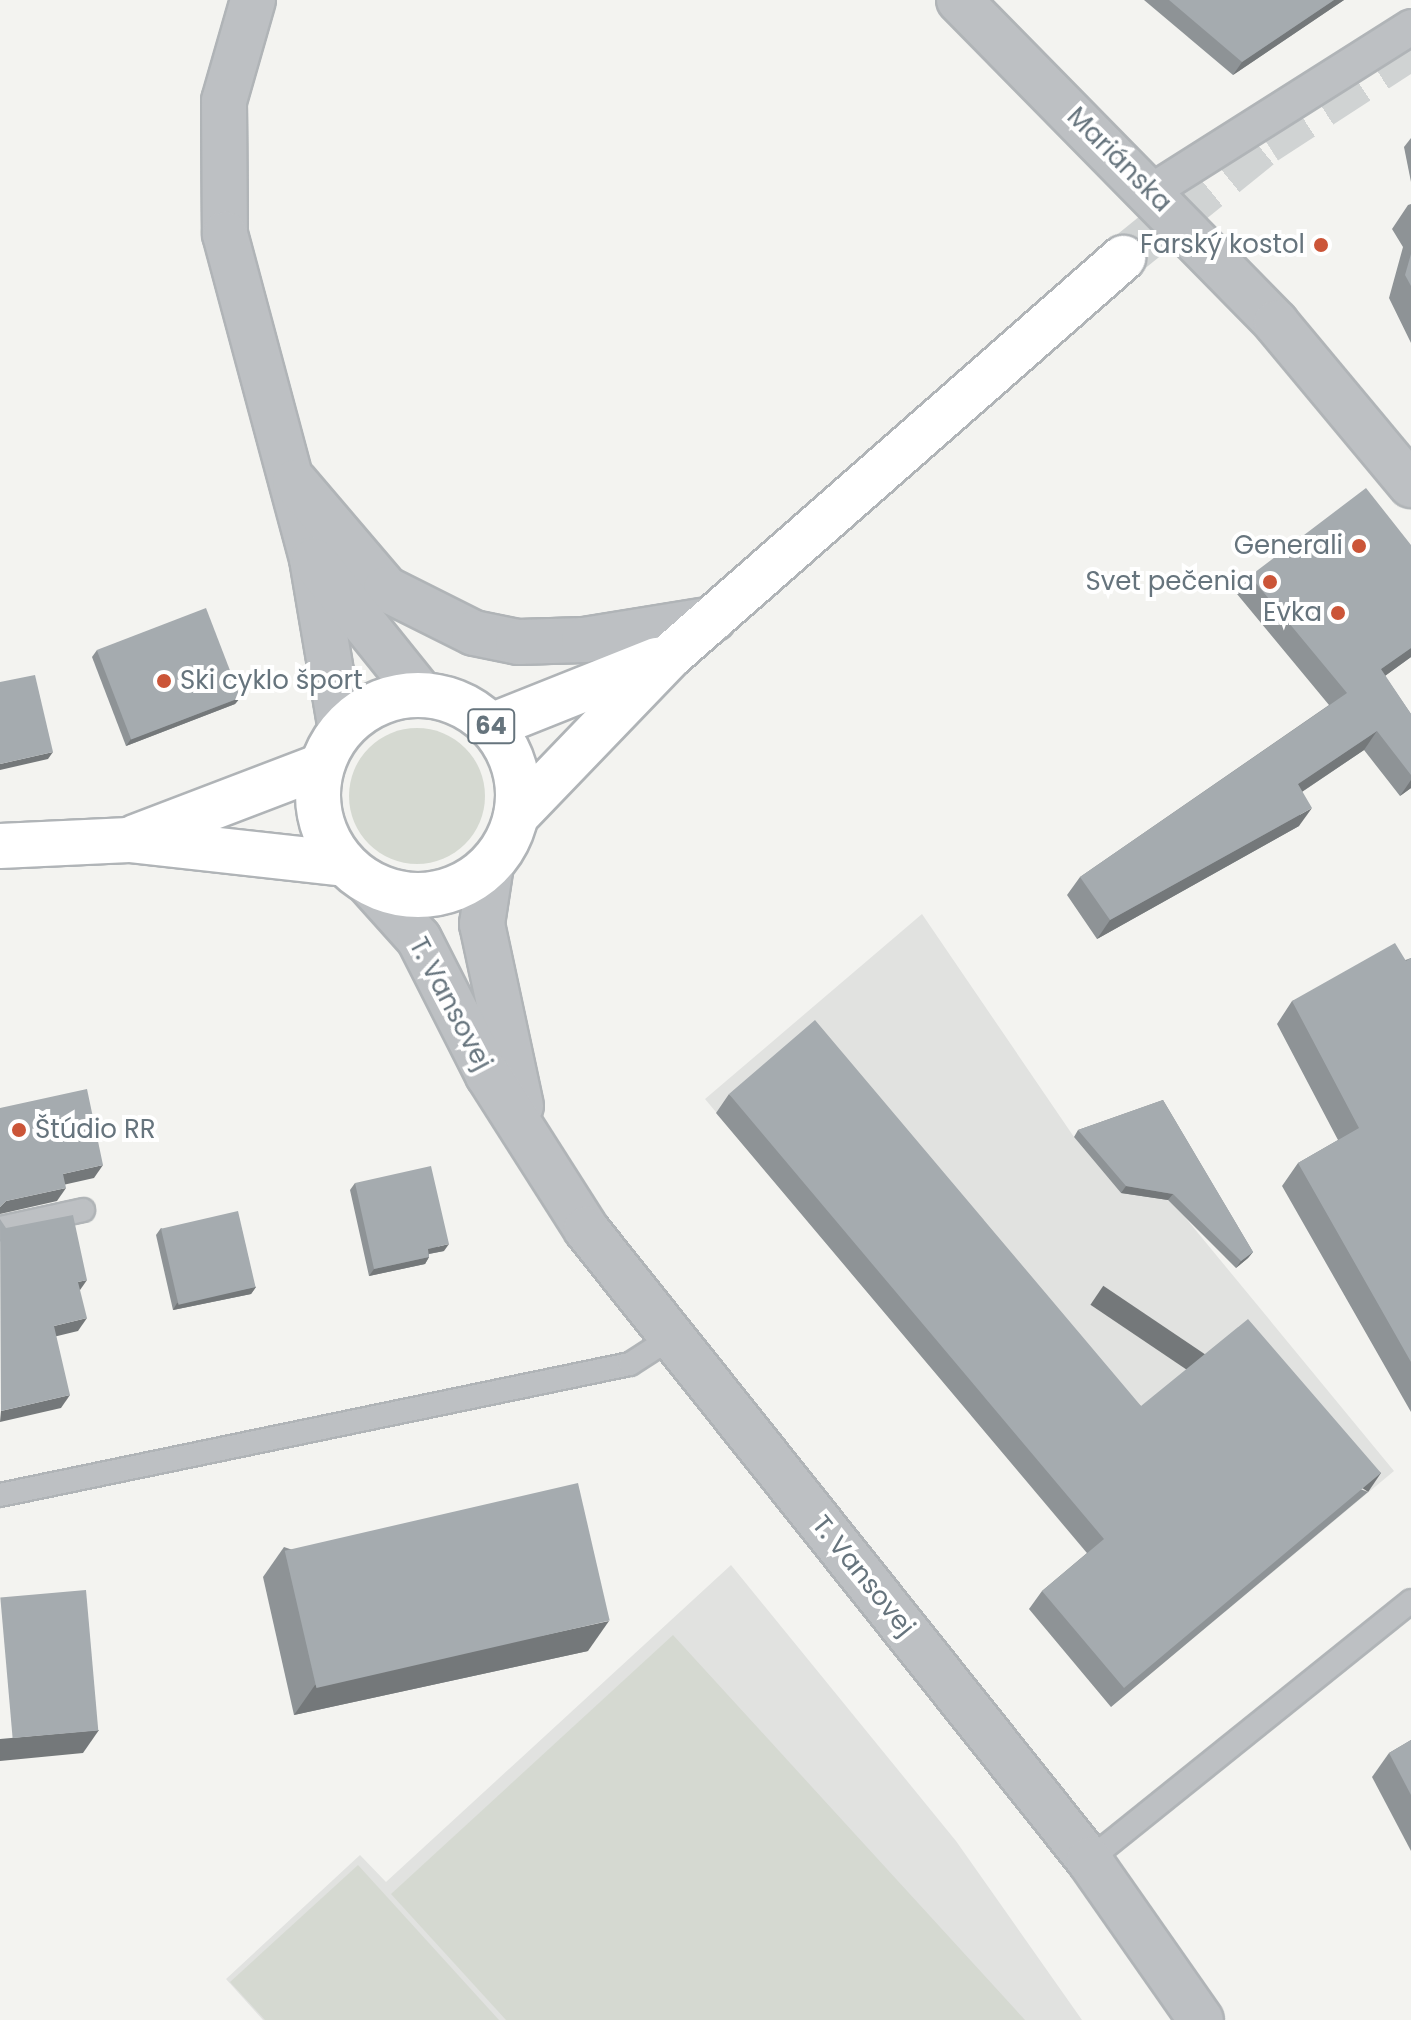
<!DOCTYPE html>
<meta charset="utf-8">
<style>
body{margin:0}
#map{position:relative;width:1411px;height:2020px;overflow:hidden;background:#f3f3f0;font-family:Poppins,sans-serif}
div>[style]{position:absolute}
.built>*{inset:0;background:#e1e2e0}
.green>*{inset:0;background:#d5d9d1}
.round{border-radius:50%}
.primary-tunnel>*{height:44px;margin-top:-22px;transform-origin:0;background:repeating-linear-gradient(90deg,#d0d3d3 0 44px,transparent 0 66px)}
.roads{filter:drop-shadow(2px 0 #b0b4b7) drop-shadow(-2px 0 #b0b4b7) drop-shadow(0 2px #b0b4b7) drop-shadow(0 -2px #b0b4b7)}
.service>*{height:22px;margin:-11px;padding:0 11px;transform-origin:11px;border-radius:11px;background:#bdc0c3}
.pedestrian>*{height:34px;margin:-17px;padding:0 17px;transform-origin:17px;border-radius:17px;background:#bdc0c3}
.minor>*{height:44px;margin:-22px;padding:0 22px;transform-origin:22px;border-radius:22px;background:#bdc0c3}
.tertiary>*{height:44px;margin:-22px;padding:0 22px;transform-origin:22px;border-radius:22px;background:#bdc0c3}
.primary>*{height:44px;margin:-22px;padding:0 22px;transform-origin:22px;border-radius:22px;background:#fff}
.primary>.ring{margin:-22px;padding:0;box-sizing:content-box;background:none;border:44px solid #fff;border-radius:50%}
.wall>*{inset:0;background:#8e9396}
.shaded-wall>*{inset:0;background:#74787a;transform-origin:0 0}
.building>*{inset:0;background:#a5abaf;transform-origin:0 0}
.dots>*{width:22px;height:22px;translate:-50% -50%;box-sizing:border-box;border:4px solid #fff;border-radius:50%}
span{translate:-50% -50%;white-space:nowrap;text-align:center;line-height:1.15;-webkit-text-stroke:8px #fff;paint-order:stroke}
.shield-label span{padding:2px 6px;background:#fff;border:2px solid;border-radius:6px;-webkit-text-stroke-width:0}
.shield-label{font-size:24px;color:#66747d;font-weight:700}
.street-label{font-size:26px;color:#66747d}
.poi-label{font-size:26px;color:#66747d}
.right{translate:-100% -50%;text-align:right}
.left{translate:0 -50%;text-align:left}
</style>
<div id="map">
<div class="built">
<i style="clip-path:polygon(922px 914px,1074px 1137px,1121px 1193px,1168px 1200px,1184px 1216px,1394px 1471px,1111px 1707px,1029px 1609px,1090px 1557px,705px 1099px)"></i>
<i style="clip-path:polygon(731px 1565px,956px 1841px,1082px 2020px,263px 2020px,226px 1979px,360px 1855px,386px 1882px)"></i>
</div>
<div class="green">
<i class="round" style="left:349px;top:728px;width:136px;height:136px"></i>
<i style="clip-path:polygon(673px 1635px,1025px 2020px,506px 2020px,391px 1894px)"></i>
<i style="clip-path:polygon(358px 1865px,499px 2020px,265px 2020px,230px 1982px)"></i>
</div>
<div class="primary-tunnel">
<i style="left:1123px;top:258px;width:184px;rotate:-39deg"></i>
<i style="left:1266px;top:142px;width:173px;rotate:-33deg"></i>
</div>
<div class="roads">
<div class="service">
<i style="left:0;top:1228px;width:85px;rotate:-12.2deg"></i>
<i style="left:0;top:1495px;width:643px;rotate:-11.75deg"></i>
<i style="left:630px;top:1364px;width:50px;rotate:-32.7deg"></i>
<i style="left:1089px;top:1860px;width:413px;rotate:-38.8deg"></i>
</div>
<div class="pedestrian">
<i style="left:1152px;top:191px;width:307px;rotate:-32.3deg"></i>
</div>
<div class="minor">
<i style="left:491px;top:865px;width:60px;rotate:98.7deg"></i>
<i style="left:482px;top:924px;width:186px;rotate:77.9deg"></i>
<i style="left:368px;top:882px;width:76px;rotate:48.2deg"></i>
<i style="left:419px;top:939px;width:153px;rotate:63.1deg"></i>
<i style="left:488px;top:1075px;width:183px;rotate:57.5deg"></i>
<i style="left:586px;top:1229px;width:807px;rotate:51.44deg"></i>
<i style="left:1089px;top:1860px;width:195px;rotate:55deg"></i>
</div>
<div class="tertiary">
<i style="left:253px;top:0;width:105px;rotate:106deg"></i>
<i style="left:224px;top:101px;width:133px;rotate:89.6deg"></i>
<i style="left:225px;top:234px;width:336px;rotate:75deg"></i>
<i style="left:312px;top:559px;width:173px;rotate:80.4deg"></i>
<i style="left:959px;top:0;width:453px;rotate:45.5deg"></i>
<i style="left:1276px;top:323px;width:211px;rotate:50.2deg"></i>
<i style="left:295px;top:482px;width:140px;rotate:49.6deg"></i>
<i style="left:386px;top:589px;width:98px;rotate:26.6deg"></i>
<i style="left:474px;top:633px;width:45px;rotate:11.6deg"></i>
<i style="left:518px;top:642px;width:66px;rotate:-1.7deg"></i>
<i style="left:584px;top:640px;width:131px;rotate:-9.2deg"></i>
<i style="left:314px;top:561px;width:171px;rotate:51.2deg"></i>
</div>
<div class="primary">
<i class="ring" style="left:318px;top:695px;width:156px;height:156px"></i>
<i style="left:491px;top:726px;width:179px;rotate:-21.7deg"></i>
<i style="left:516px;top:816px;width:223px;rotate:-46.1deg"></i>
<i style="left:671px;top:655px;width:602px;rotate:-41.29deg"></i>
<i style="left:135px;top:837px;width:199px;rotate:-20.9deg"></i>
<i style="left:0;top:846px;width:129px;rotate:-2.7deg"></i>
<i style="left:129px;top:840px;width:217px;rotate:6.3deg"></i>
</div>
</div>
<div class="wall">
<i style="clip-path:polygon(1144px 0,1344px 0,1233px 75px)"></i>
<i style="clip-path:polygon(1411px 138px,1411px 182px,1404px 147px)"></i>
<i style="clip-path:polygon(1411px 204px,1411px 343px,1389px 298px,1403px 247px,1392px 229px,1408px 205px)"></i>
<i style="clip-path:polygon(1411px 545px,1411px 657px,1385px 676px,1411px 714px,1411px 788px,1400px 796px,1364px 750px,1302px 792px,1299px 826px,1097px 939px,1067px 895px,1080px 877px,1329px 705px,1237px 594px,1250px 576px)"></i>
<i style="clip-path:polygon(97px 650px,240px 698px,235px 704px,126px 746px,92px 657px)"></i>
<i style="clip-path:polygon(1411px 958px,1411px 1412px,1282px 1186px,1298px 1163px,1338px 1140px,1277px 1024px,1292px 1001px)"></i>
<i style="clip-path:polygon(729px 1094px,1141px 1406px,1368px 1492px,1111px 1707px,1029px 1609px,1042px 1591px,1087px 1553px,716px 1113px)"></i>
<i style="clip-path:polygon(1163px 1100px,1253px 1252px,1248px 1258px,1236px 1268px,1168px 1200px,1121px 1193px,1074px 1137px,1078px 1130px)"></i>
<i style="clip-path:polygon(355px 1183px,444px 1251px,429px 1254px,429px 1257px,425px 1264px,369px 1276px,350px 1190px)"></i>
<i style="clip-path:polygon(161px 1228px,256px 1287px,251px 1294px,173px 1310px,156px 1235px)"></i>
<i style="clip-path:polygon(284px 1547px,588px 1651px,294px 1715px,263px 1577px)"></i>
<i style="clip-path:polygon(1411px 1740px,1411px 1851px,1372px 1777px,1389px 1753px)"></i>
</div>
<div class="shaded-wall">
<i style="clip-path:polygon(1334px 0,1344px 0,1233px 75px,1242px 62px)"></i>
<i style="clip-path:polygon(1411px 648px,1411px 657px,1368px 688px,1381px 669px)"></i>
<i style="clip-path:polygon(240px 698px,235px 704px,126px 746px,131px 739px)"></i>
<i style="clip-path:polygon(1377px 731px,1364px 750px,1285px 803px,1298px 784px)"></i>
<i style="clip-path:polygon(53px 752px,48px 759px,0 770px,0 764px)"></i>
<i style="clip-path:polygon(1411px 780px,1411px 788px,1400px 796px)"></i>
<i style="clip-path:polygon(1312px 808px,1299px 826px,1097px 939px,1110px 920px)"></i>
<i style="clip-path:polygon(103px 1165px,94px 1178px,54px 1187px,63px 1174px)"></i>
<i style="clip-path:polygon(1126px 1186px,1173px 1194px,1168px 1200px,1121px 1193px)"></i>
<i style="clip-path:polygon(66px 1188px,57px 1201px,0 1214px,0 1207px,6px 1201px)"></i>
<i style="clip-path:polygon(449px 1244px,444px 1251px,423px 1255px,428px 1249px)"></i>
<i style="clip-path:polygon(1253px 1252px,1248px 1258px,1236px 1268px,1241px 1261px)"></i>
<i style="clip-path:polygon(429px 1257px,425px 1264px,369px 1276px,374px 1269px)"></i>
<i style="clip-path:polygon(87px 1280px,78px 1293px,78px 1282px)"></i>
<i style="clip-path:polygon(256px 1287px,251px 1294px,173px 1310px,177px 1303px)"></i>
<i style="clip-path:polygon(87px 1318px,78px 1331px,45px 1339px,54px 1326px)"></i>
<i style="clip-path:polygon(70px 1395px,61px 1408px,0 1422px,1px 1411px)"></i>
<i style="left:1381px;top:1473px;width:23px;height:335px;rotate:124deg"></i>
<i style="clip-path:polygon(609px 1621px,588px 1651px,294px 1715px,315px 1685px)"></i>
<i style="clip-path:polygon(99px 1730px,83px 1753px,0 1761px,0 1739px)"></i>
</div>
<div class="building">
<i style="clip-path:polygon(1169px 0,1334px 0,1242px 62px)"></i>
<i style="clip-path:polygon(1411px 254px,1411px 286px,1405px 275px)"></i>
<i style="clip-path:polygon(1366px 488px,1411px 545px,1411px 648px,1381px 669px,1411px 714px,1411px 775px,1377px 731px,1298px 784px,1312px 808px,1110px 920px,1080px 877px,1347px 693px,1250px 576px)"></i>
<i style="left:206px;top:608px;width:96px;height:117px;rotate:69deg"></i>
<i style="clip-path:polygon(35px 675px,53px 752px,0 764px,0 682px)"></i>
<i style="clip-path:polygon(1395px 943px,1406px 961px,1411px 958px,1411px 1362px,1298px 1163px,1359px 1128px,1292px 1001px)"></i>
<i style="clip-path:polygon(815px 1020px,1141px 1406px,1248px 1319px,1381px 1473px,1124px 1688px,1042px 1591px,1104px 1539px,729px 1094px)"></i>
<i style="clip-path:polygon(87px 1089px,103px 1165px,63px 1174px,66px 1188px,6px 1201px,0 1207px,0 1108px)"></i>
<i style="clip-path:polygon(1163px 1100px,1253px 1252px,1241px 1261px,1173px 1194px,1126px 1186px,1078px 1130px)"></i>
<i style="clip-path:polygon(431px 1166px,449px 1244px,428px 1249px,429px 1257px,374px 1269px,355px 1183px)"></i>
<i style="left:238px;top:1211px;width:78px;height:79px;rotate:77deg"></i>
<i style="clip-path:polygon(73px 1215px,87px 1280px,78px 1282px,87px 1318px,54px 1326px,70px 1395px,1px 1411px,0 1219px,6px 1228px)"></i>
<i style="left:578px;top:1483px;width:141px;height:301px;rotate:77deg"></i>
<i style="left:86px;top:1590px;width:141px;height:86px;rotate:85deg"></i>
<i style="clip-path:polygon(1411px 1740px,1411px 1795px,1389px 1753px)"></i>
</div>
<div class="dots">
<i style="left:1321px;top:245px;background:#cb5538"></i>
<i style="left:1359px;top:546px;background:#cb5538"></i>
<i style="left:1270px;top:582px;background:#cb5538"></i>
<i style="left:1338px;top:613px;background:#cb5538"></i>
<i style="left:164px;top:681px;background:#cb5538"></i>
<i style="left:19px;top:1130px;background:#cb5538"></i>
</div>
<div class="shield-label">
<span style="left:491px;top:726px">64</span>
</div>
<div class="street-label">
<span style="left:1119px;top:160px;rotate:45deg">Mariánska</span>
<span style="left:450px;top:1004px;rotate:62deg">T. Vansovej</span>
<span style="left:863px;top:1576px;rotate:51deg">T. Vansovej</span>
</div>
<div class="poi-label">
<span class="right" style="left:1305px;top:245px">Farský kostol</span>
<span class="right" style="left:1343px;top:546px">Generali</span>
<span class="right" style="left:1254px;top:582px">Svet pečenia</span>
<span class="right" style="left:1322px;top:613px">Evka</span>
<span class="left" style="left:180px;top:681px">Ski cyklo šport</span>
<span class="left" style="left:35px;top:1130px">Štúdio RR</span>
</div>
</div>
